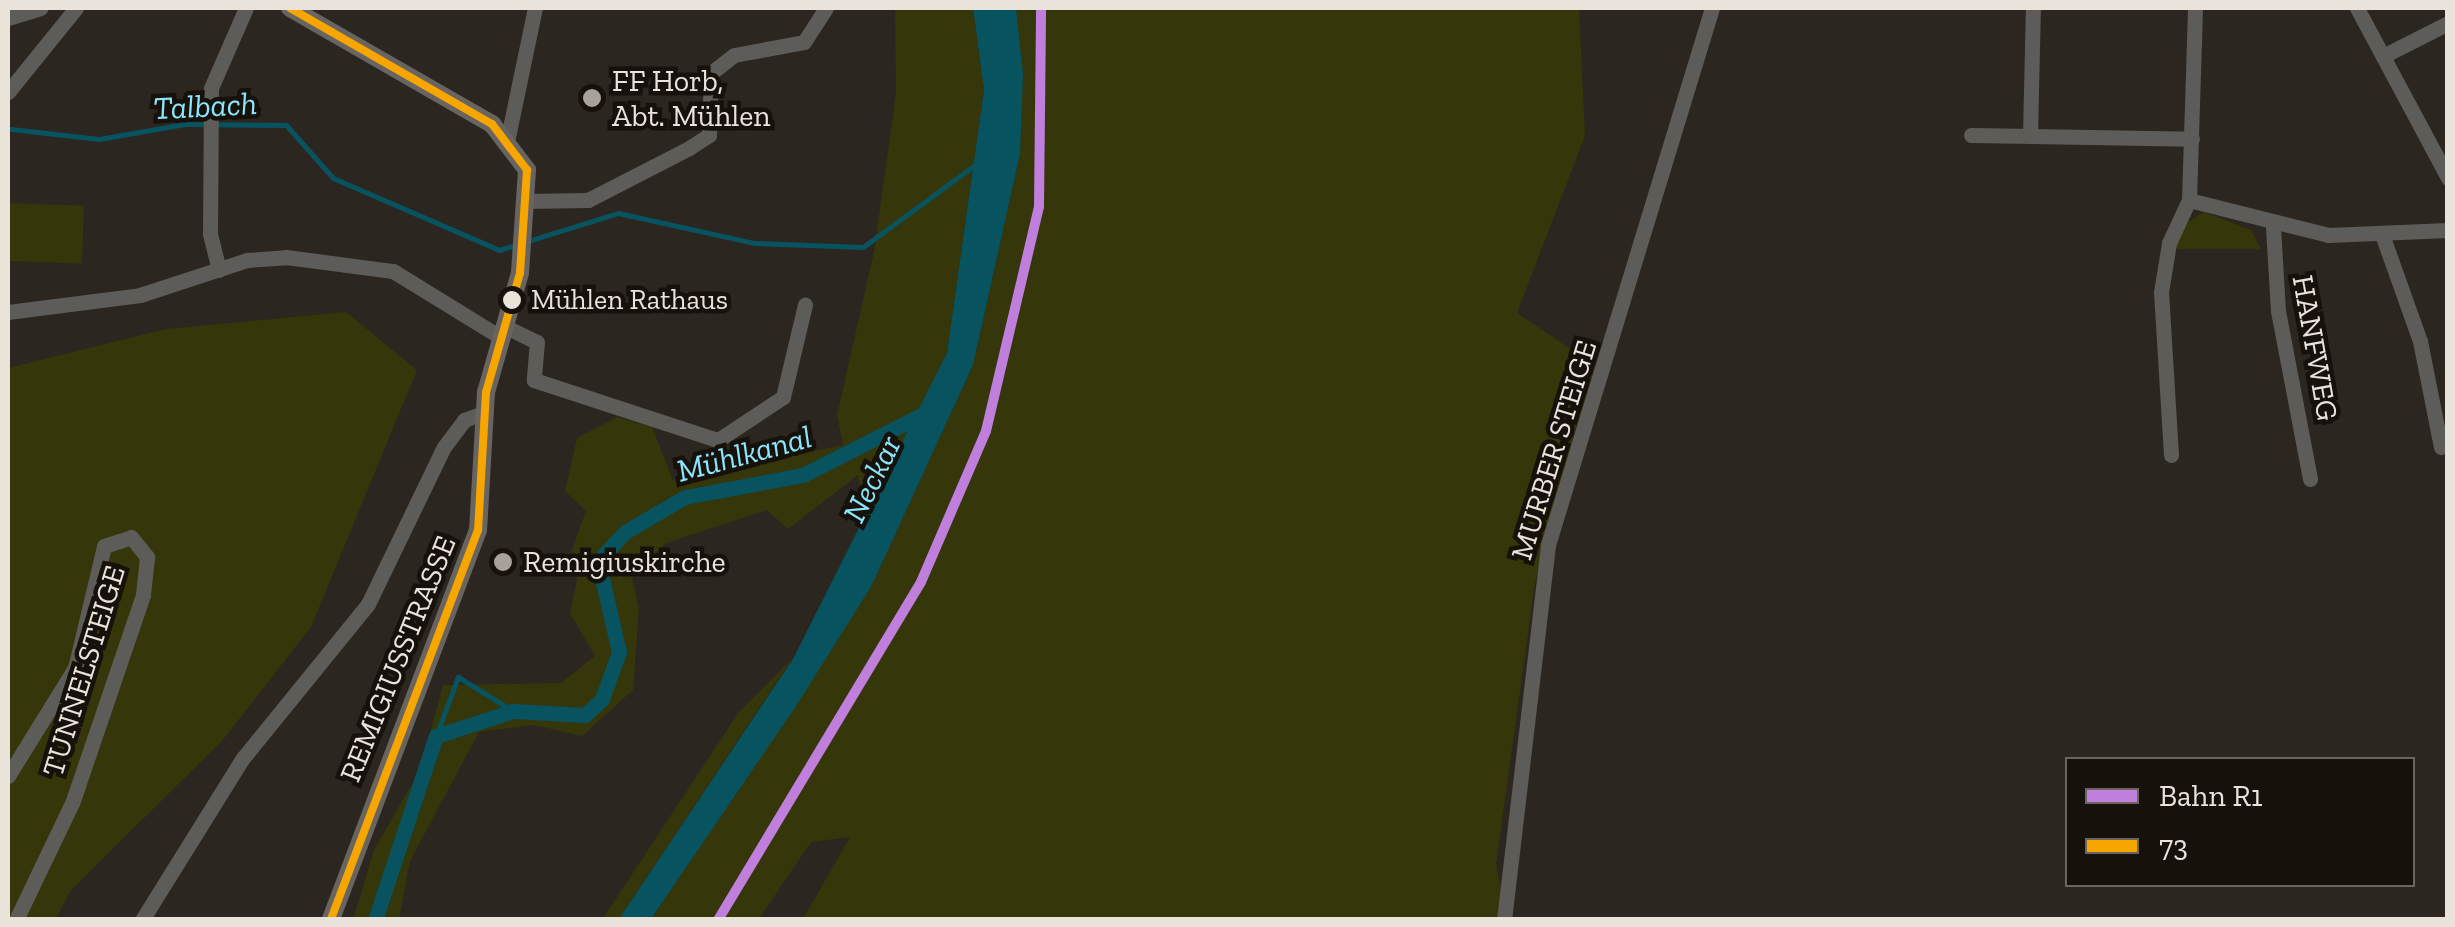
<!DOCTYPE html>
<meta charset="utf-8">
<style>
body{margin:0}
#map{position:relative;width:2455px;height:927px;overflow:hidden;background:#2c2620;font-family:"Zilla Slab",serif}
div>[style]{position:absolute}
.green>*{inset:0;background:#35360a;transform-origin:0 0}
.water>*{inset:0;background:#075360}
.stream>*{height:5px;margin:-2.5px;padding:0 2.5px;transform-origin:2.5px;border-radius:2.5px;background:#075360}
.canal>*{height:15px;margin:-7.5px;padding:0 7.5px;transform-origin:7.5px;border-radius:7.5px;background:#075360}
.minor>*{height:15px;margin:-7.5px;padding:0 7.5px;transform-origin:7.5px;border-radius:7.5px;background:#5e5c58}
.major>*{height:18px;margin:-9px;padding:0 9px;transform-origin:9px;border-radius:9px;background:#686461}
.bus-1>*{height:8px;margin:-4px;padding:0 4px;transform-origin:4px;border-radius:4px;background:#f7a600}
.rail-1>*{height:10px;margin:-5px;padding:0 5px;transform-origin:5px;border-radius:5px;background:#c07fdc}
.dots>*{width:28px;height:28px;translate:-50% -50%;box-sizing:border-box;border:5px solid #16110b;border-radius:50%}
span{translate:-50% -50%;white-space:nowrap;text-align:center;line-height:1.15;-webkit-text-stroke:9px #16110b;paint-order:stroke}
.bus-label{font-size:28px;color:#eae3da}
.left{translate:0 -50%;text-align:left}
.poi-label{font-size:30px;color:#eae3da}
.street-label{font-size:30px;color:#eae3da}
.water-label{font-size:32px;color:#8be5fb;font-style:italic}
.frame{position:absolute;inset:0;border:10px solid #eae3da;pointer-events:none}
.legend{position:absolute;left:2065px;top:757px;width:350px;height:130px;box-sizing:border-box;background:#16110b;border:2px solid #6b655e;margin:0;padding:12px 18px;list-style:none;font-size:30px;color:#eae3da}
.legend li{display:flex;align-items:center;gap:20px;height:50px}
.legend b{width:50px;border:2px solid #6b655e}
</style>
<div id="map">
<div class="green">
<i style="clip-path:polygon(895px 8px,973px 8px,984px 90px,947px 353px,866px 526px,858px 475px,788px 529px,767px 510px,666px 543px,632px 578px,639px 609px,633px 690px,582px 736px,534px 725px,479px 732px,410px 861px,399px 919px,353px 920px,374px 850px,421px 768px,443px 685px,561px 683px,595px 656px,570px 613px,582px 555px,571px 552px,586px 511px,565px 491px,577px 438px,617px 417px,652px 427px,673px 480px,843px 445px,837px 415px,874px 252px,896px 93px)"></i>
<i style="clip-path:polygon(1016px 8px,1579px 8px,1585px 136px,1517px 313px,1596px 366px,1535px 583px,1496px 864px,1507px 919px,803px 919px,850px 837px,811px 842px,759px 919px,651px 920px,872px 585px,973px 365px,1020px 154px)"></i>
<i style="left:8px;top:203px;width:76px;height:58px;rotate:2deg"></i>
<i style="clip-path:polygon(2204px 212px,2251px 230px,2261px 249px,2172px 249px,2181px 226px)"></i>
<i style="clip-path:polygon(346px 312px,417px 370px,311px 627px,222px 741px,71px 890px,56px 919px,8px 919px,8px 368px,166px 329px)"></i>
<i style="clip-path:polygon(792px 659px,619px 919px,602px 920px,738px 713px)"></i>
</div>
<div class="water">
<i style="clip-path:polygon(973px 8px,1016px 8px,1023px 74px,1020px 154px,973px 365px,872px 585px,798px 703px,651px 919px,619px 919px,793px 659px,947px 353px,984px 90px)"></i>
</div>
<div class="stream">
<i style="left:11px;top:129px;width:89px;rotate:6.5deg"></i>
<i style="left:99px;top:139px;width:87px;rotate:-9.9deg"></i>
<i style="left:185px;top:124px;width:101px;rotate:0.6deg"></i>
<i style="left:286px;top:125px;width:71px;rotate:48.4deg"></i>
<i style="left:333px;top:178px;width:181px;rotate:23.4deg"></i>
<i style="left:499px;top:250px;width:125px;rotate:-17.3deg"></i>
<i style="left:618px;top:213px;width:139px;rotate:12.4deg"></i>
<i style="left:754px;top:243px;width:109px;rotate:2.1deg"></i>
<i style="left:863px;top:247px;width:145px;rotate:-36.3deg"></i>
<i style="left:436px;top:736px;width:63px;rotate:-69.6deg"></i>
<i style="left:458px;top:677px;width:65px;rotate:31.7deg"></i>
</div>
<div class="canal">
<i style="left:375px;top:920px;width:194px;rotate:-71.7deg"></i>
<i style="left:436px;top:736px;width:81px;rotate:-18deg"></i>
<i style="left:513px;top:711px;width:72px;rotate:3.2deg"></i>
<i style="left:585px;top:715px;width:23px;rotate:-43deg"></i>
<i style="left:602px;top:699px;width:50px;rotate:-70.1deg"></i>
<i style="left:619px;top:652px;width:93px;rotate:-103deg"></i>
<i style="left:598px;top:561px;width:40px;rotate:-47deg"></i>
<i style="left:625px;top:532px;width:69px;rotate:-30.3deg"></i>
<i style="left:685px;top:497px;width:120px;rotate:-10.6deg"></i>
<i style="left:803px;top:475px;width:146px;rotate:-26.9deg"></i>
</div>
<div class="minor">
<i style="left:2357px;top:8px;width:193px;rotate:61.8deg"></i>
<i style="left:8px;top:18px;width:34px;rotate:-17deg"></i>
<i style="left:2383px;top:56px;width:73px;rotate:-26.9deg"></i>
<i style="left:8px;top:92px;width:108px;rotate:-51deg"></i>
<i style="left:1971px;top:135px;width:221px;rotate:1deg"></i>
<i style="left:2030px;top:136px;width:128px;rotate:-88.7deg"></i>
<i style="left:508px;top:137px;width:132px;rotate:-78.2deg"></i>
<i style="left:2189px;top:200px;width:143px;rotate:14.1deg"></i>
<i style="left:2328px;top:235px;width:120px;rotate:-2.4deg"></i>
<i style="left:526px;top:201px;width:62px;rotate:-0.9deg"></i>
<i style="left:588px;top:200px;width:114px;rotate:-27.2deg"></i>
<i style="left:689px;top:148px;width:24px;rotate:-33deg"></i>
<i style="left:709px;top:135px;width:62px;rotate:-88.2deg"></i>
<i style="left:711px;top:73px;width:29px;rotate:-38deg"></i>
<i style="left:734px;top:55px;width:71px;rotate:-10.5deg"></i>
<i style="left:804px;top:42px;width:40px;rotate:-57.1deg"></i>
<i style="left:2273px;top:227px;width:84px;rotate:86.6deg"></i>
<i style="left:2278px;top:311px;width:171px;rotate:79.2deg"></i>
<i style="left:2384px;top:240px;width:107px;rotate:70.4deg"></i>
<i style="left:2420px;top:341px;width:108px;rotate:78.8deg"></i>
<i style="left:219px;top:270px;width:37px;rotate:-104deg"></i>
<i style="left:210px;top:234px;width:146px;rotate:-89.6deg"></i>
<i style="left:211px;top:88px;width:87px;rotate:-66.4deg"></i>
<i style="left:8px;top:312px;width:133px;rotate:-7.3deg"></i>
<i style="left:140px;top:295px;width:113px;rotate:-18.1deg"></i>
<i style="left:247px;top:260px;width:39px;rotate:-4deg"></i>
<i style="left:286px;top:257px;width:108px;rotate:7.5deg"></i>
<i style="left:393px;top:271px;width:128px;rotate:31.6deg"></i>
<i style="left:506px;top:327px;width:34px;rotate:26deg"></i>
<i style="left:537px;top:342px;width:38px;rotate:95deg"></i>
<i style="left:534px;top:380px;width:194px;rotate:18.1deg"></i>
<i style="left:718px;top:440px;width:78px;rotate:-33.5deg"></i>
<i style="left:783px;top:397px;width:95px;rotate:-76.6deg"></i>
<i style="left:2171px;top:455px;width:163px;rotate:-93.5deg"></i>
<i style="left:2161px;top:292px;width:50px;rotate:-80.7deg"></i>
<i style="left:2169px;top:243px;width:47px;rotate:-65.1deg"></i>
<i style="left:2189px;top:200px;width:192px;rotate:-88.2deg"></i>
<i style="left:8px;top:776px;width:127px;rotate:-58.2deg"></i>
<i style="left:75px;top:668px;width:125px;rotate:-76.6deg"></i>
<i style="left:104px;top:546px;width:28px;rotate:-18deg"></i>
<i style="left:131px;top:537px;width:26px;rotate:51deg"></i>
<i style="left:147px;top:557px;width:38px;rotate:96deg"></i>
<i style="left:143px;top:595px;width:220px;rotate:108.8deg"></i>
<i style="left:72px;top:803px;width:130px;rotate:115.6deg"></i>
<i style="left:142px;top:920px;width:191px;rotate:-58.1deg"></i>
<i style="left:243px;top:758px;width:198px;rotate:-50.9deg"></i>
<i style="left:368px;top:604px;width:174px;rotate:-64.2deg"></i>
<i style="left:444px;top:447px;width:34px;rotate:-53deg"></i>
<i style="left:464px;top:420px;width:20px;rotate:-20deg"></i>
<i style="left:1504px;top:920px;width:378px;rotate:-83.3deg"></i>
<i style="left:1548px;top:545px;width:561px;rotate:-73.02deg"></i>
</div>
<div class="major">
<i style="left:290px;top:8px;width:233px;rotate:29.9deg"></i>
<i style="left:492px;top:124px;width:58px;rotate:52.7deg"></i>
<i style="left:527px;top:170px;width:103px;rotate:93.9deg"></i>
<i style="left:520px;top:273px;width:124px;rotate:105.9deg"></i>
<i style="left:486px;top:392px;width:138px;rotate:93.3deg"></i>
<i style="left:478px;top:530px;width:417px;rotate:110.7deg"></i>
</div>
<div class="bus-1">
<i style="left:290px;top:8px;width:233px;rotate:29.9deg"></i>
<i style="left:492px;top:124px;width:58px;rotate:52.7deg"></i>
<i style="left:527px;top:170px;width:103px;rotate:93.9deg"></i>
<i style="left:520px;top:273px;width:124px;rotate:105.9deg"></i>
<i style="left:486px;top:392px;width:138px;rotate:93.3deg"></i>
<i style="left:478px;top:530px;width:417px;rotate:110.7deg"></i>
</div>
<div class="rail-1">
<i style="left:718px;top:920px;width:394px;rotate:-59deg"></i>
<i style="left:921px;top:582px;width:164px;rotate:-66.7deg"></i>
<i style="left:986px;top:431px;width:230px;rotate:-76.7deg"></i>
<i style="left:1039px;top:207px;width:199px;rotate:-89.4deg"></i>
</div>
<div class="dots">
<i style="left:592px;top:98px;background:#a8a199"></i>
<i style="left:512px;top:300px;background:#eae3da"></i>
<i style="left:503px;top:562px;background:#a8a199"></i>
</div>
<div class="bus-label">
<span class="left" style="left:531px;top:300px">Mühlen Rathaus</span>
</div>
<div class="poi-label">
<span class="left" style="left:612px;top:98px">FF Horb,<br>Abt. Mühlen</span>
<span class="left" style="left:523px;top:562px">Remigiuskirche</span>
</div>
<div class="street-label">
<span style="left:2315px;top:348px;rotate:80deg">HANFWEG</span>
<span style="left:1554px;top:450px;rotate:-73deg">MURBER STEIGE</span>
<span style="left:398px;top:659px;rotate:-68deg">REMIGIUSSTRASSE</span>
<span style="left:84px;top:671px;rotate:-73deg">TUNNELSTEIGE</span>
</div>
<div class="water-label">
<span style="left:205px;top:106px;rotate:-3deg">Talbach</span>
<span style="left:744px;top:454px;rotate:-15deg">Mühlkanal</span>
<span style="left:872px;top:479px;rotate:-64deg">Neckar</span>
</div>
<div class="frame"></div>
<ul class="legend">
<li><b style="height:12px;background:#c07fdc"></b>Bahn R1</li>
<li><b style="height:12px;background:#f7a600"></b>73</li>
</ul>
</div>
